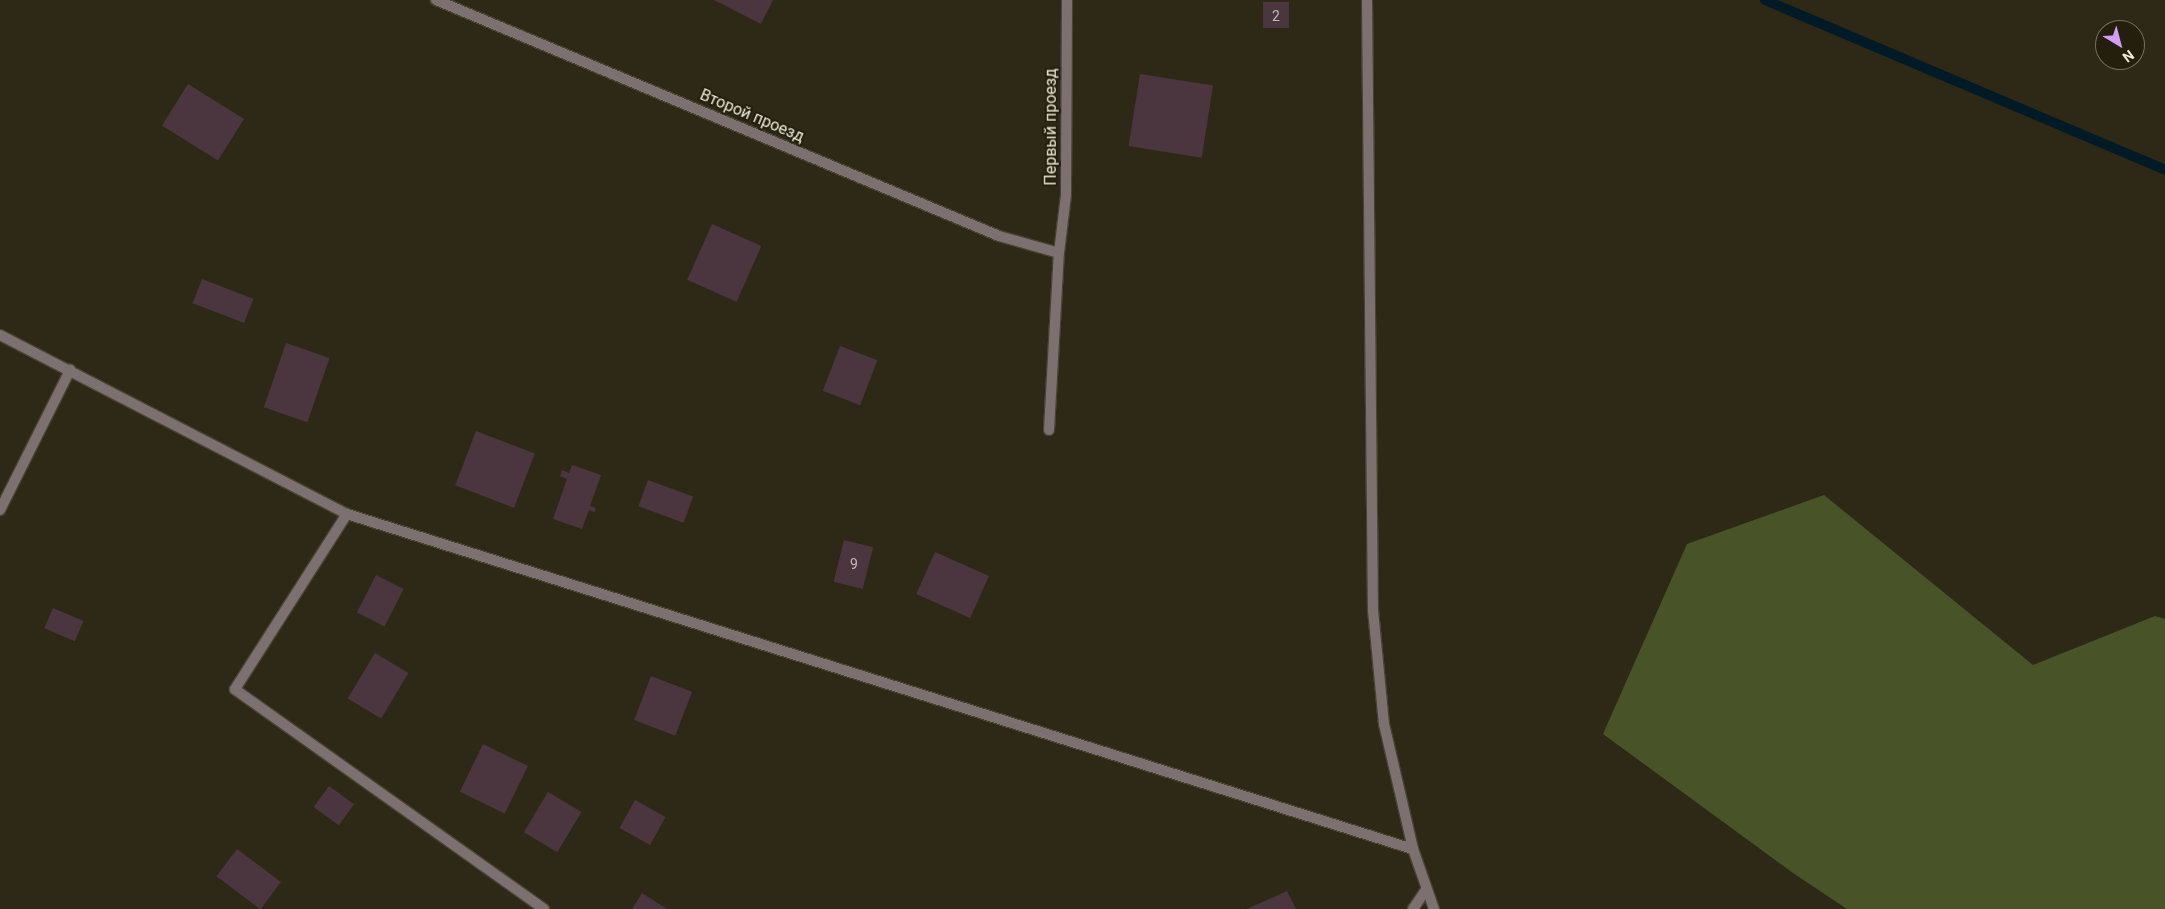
<!DOCTYPE html>
<meta charset="utf-8">
<style>
body{margin:0}
#map{position:relative;width:2165px;height:909px;overflow:hidden;background:#2d2916;font-family:Roboto,sans-serif}
div>[style]{position:absolute}
.green>*{inset:0;background:#495328}
.stream>*{height:10px;margin:-5px;padding:0 5px;transform-origin:5px;border-radius:5px;background:#001b25}
.building>*{inset:0;background:#4b3640;transform-origin:0 0}
.roads{filter:drop-shadow(1px 0 #484432) drop-shadow(-1px 0 #484432) drop-shadow(0 1px #484432) drop-shadow(0 -1px #484432)}
.service>*{height:10px;margin:-5px;padding:0 5px;transform-origin:5px;border-radius:5px;background:#7c7170}
.minor>*{height:10px;margin:-5px;padding:0 5px;transform-origin:5px;border-radius:5px;background:#7c7170}
span{translate:-50% -50%;white-space:nowrap;text-align:center;line-height:1.15;-webkit-text-stroke:4px #231f0c;paint-order:stroke}
.number-label{font-size:14px;color:#c3bcb5}
.number-label span{-webkit-text-stroke-width:0}
.street-label{font-size:16px;color:#ebe9dc}
.north{position:absolute;left:2095px;top:20px;width:50px;height:50px;box-sizing:border-box;background:#231f0c;border:1px solid #73705f;border-radius:50%;rotate:143deg;font-size:14px;font-weight:700;line-height:20px;text-align:center;color:#ebe9dc}
.north::after{content:'';display:block;margin:auto;width:18px;height:22px;background:#d49cfc;clip-path:polygon(50% 0,100% 100%,50% 72%,0 100%)}
</style>
<div id="map">
<div class="green">
<i style="clip-path:polygon(1824px 495px,2033px 665px,2155px 616px,2165px 619px,2165px 909px,1847px 909px,1793px 873px,1603px 734px,1687px 544px)"></i>
</div>
<div class="stream">
<i style="left:1765px;top:0;width:435px;rotate:23deg"></i>
</div>
<div class="building">
<i style="clip-path:polygon(714px 0,773px 0,761px 24px)"></i>
<i style="left:1289px;top:2px;width:26px;height:26px;rotate:90deg"></i>
<i style="left:1140px;top:74px;width:74px;height:73px;rotate:9deg"></i>
<i style="left:188px;top:84px;width:66px;height:49px;rotate:32deg"></i>
<i style="left:712px;top:224px;width:54px;height:61px;rotate:24deg"></i>
<i style="left:202px;top:279px;width:55px;height:26px;rotate:21deg"></i>
<i style="left:286px;top:343px;width:46px;height:68px;rotate:19deg"></i>
<i style="left:840px;top:346px;width:40px;height:48px;rotate:21deg"></i>
<i style="left:476px;top:431px;width:63px;height:58px;rotate:21deg"></i>
<i style="clip-path:polygon(572px 465px,601px 475px,590px 506px,596px 508px,595px 512px,589px 510px,582px 529px,553px 519px,567px 479px,560px 476px,562px 470px,569px 473px)"></i>
<i style="left:648px;top:480px;width:48px;height:28px;rotate:20deg"></i>
<i style="left:844px;top:540px;width:30px;height:43px;rotate:14deg"></i>
<i style="left:935px;top:552px;width:59px;height:46px;rotate:24deg"></i>
<i style="left:376px;top:575px;width:31px;height:42px;rotate:27deg"></i>
<i style="left:53px;top:608px;width:33px;height:22px;rotate:23deg"></i>
<i style="left:375px;top:653px;width:39px;height:53px;rotate:31deg"></i>
<i style="left:651px;top:676px;width:44px;height:47px;rotate:21deg"></i>
<i style="left:483px;top:744px;width:50px;height:53px;rotate:26deg"></i>
<i style="left:329px;top:786px;width:31px;height:26px;rotate:36deg"></i>
<i style="left:548px;top:792px;width:39px;height:47px;rotate:31deg"></i>
<i style="left:635px;top:800px;width:35px;height:32px;rotate:29deg"></i>
<i style="left:237px;top:849px;width:55px;height:34px;rotate:37deg"></i>
<i style="clip-path:polygon(1287px 891px,1296px 909px,1247px 909px)"></i>
<i style="clip-path:polygon(642px 893px,667px 909px,632px 909px)"></i>
</div>
<div class="roads">
<div class="service">
<i style="left:436px;top:0;width:610px;rotate:22.74deg"></i>
<i style="left:999px;top:236px;width:62px;rotate:15.8deg"></i>
<i style="left:0;top:335px;width:390px;rotate:27.3deg"></i>
<i style="left:1049px;top:430px;width:177px;rotate:-86.8deg"></i>
<i style="left:1059px;top:253px;width:58px;rotate:-83.1deg"></i>
<i style="left:1066px;top:195px;width:195px;rotate:-89.7deg"></i>
<i style="left:0;top:510px;width:157px;rotate:-63.4deg"></i>
<i style="left:544px;top:909px;width:379px;rotate:-144.6deg"></i>
<i style="left:235px;top:689px;width:208px;rotate:-57.4deg"></i>
<i style="left:347px;top:514px;width:1117px;rotate:17.45deg"></i>
<i style="left:1413px;top:909px;width:23px;rotate:-56deg"></i>
</div>
<div class="minor">
<i style="left:1367px;top:0;width:610px;rotate:89.44deg"></i>
<i style="left:1373px;top:610px;width:115px;rotate:84.5deg"></i>
<i style="left:1384px;top:724px;width:128px;rotate:76.9deg"></i>
<i style="left:1413px;top:849px;width:64px;rotate:70.7deg"></i>
</div>
</div>
<div class="number-label">
<span style="left:1276px;top:16px">2</span>
<span style="left:854px;top:564px">9</span>
</div>
<div class="street-label">
<span style="left:752px;top:116px;rotate:23deg">Второй проезд</span>
<span style="left:1051px;top:127px;rotate:-90deg">Первый проезд</span>
</div>
<div class="north">N</div>
</div>
